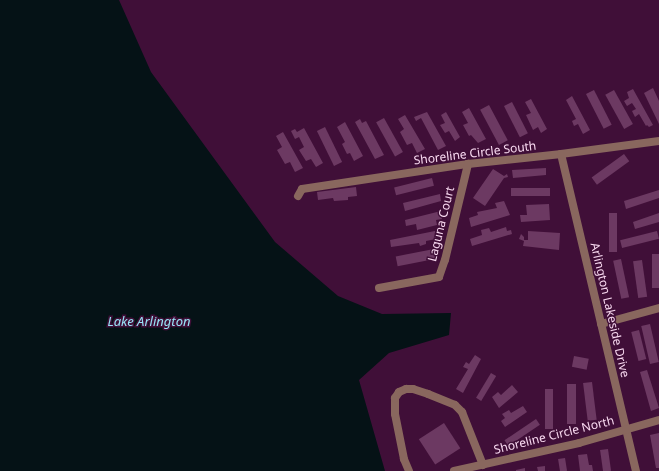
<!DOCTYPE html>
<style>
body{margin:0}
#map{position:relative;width:659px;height:471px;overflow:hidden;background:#400f38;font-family:"Noto Sans",sans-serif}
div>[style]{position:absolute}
.water>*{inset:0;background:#051216}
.building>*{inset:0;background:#6c3962;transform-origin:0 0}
.street>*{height:8px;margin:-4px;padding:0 4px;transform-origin:4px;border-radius:4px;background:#89675e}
span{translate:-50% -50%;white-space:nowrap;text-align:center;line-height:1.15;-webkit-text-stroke:3px #400f38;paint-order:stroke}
.street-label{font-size:12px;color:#f9daf1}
.water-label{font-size:13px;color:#98e4f7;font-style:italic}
</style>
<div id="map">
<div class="water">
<i style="clip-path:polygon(0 0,119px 0,151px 72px,275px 242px,338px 296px,382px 314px,451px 313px,449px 335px,389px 353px,359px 380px,385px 471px,0 471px)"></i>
</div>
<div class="building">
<i style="clip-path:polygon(653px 88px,659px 101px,659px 124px,644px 93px)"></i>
<i style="clip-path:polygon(633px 89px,653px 125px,649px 127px,647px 125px,646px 126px,639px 114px,635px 117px,632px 111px,636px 109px,632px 103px,627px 106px,624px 101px,629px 98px,627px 92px)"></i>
<i style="left:594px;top:90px;width:39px;height:9px;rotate:63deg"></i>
<i style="left:614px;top:90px;width:39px;height:10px;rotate:61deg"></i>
<i style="clip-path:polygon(572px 96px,590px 130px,583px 134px,578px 124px,574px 126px,572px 121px,576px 119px,566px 100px)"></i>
<i style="clip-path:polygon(531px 99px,547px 129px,541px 133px,538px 127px,533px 130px,526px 115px,531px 113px,525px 102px)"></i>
<i style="left:512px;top:102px;width:35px;height:9px;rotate:63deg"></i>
<i style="left:489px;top:105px;width:40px;height:10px;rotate:62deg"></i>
<i style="clip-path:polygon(469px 108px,486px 139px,478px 143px,471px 135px,469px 136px,463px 125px,468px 123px,462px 112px)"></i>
<i style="clip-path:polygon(427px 112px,446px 146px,438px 150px,421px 118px,416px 121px,414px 117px)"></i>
<i style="clip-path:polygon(446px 112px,460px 137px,455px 141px,449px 131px,445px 133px,440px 125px,445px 123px,441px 115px)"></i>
<i style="clip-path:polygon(405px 115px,425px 149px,417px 153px,412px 143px,407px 145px,400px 132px,404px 129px,398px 119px)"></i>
<i style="left:384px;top:118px;width:39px;height:9px;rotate:61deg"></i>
<i style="clip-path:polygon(360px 119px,362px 123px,366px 121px,384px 155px,375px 159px,355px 122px)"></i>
<i style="clip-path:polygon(345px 122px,363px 156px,354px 161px,350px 153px,347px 154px,342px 144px,345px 142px,337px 127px)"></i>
<i style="left:325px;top:127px;width:39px;height:9px;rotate:64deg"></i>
<i style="clip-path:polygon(304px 128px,323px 163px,316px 167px,311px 159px,306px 161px,299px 150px,304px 147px,299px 137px,295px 139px,291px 131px,295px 129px,297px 132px)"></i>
<i style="clip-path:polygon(283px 132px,303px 168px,295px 172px,290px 162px,285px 164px,277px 150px,282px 147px,276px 136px)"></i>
<i style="left:624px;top:154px;width:9px;height:40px;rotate:54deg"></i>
<i style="clip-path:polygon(546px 168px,546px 175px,513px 178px,512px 170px)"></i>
<i style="clip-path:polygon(493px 169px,504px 176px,507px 174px,508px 177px,504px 178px,485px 206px,473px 198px)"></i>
<i style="left:432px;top:178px;width:8px;height:39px;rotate:76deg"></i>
<i style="clip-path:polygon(356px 187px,357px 196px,348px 197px,348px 200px,334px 201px,333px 198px,318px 200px,317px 192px)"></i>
<i style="left:550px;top:188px;width:8px;height:39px;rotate:90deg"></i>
<i style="clip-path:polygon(659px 190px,659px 198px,626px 209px,624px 201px)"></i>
<i style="clip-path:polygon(440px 194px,441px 201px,405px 211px,403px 203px)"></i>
<i style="clip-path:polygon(504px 201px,510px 215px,471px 227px,469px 218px,478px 215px,477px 212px,497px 208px,495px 203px)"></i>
<i style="clip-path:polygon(549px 204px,550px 220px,521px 222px,520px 215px,527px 215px,526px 205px)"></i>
<i style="clip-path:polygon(441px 211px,442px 219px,436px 220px,437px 225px,417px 230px,416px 224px,406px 226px,405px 220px)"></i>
<i style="left:609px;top:213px;width:8px;height:39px"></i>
<i style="clip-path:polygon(659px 213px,659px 222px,635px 229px,633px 222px)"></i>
<i style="clip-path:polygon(506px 227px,507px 231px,511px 230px,512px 234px,472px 246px,470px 239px,482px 235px,481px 230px,489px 228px,491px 232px)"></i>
<i style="clip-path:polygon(435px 231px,436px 239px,426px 241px,426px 244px,420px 246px,419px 243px,391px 247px,390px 240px)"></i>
<i style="clip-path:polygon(528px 231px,560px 233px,559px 250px,523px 246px,524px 241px,519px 239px,521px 234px,524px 237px,524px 240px,528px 240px)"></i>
<i style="left:657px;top:231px;width:8px;height:38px;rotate:76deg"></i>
<i style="left:434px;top:249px;width:10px;height:39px;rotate:79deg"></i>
<i style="left:652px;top:254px;width:7px;height:34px"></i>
<i style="left:621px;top:259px;width:39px;height:8px;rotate:78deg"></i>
<i style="left:642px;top:260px;width:37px;height:9px;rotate:82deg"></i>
<i style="left:650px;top:324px;width:39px;height:9px;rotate:77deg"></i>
<i style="left:639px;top:330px;width:30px;height:8px;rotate:76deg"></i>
<i style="clip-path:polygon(475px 355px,481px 359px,463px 393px,456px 389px,468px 369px,463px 367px,466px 362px,469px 364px)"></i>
<i style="left:574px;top:356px;width:15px;height:11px;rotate:11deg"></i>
<i style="clip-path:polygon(647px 370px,659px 408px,651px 411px,640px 372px)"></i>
<i style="left:491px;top:373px;width:6px;height:29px;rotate:31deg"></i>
<i style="left:592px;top:382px;width:38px;height:9px;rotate:83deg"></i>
<i style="left:567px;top:384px;width:9px;height:40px"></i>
<i style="clip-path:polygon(512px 385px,518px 392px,499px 408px,492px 397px,498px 392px,501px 395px)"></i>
<i style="left:545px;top:389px;width:8px;height:40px"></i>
<i style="clip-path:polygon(523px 406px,527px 412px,505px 427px,501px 421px,505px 418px,502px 414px,509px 410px,511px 413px)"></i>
<i style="left:536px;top:419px;width:7px;height:38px;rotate:56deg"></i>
<i style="left:444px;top:423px;width:30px;height:30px;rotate:57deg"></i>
<i style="clip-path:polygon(659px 433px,659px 468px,656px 468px,650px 435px)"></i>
<i style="left:608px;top:449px;width:22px;height:8px;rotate:82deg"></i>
<i style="clip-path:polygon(587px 454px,589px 465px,592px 465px,593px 471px,580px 471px,578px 455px)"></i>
<i style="left:565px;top:458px;width:13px;height:7px;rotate:81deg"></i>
<i style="clip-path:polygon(545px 466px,545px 471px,538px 471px,537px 467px)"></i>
<i style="clip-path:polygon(525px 468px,525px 471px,516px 471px,516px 470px)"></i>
</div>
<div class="street">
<i style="left:561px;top:154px;width:326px;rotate:76.7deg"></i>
<i style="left:298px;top:196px;width:8px;rotate:-60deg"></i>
<i style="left:302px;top:189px;width:168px;rotate:-8.6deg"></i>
<i style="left:468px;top:164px;width:94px;rotate:-6.1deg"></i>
<i style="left:561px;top:154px;width:99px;rotate:-7.6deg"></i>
<i style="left:379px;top:288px;width:61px;rotate:-10.4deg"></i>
<i style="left:439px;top:277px;width:18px;rotate:-71deg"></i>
<i style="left:445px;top:260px;width:99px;rotate:-76.5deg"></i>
<i style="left:601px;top:324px;width:60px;rotate:-15.4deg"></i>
<i style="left:409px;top:471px;width:13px;rotate:-113deg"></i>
<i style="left:404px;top:459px;width:46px;rotate:-101.3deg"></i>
<i style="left:395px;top:414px;width:16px;rotate:-90deg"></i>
<i style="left:395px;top:398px;width:7px;rotate:-56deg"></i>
<i style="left:399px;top:392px;width:8px;rotate:-23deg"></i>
<i style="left:406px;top:389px;width:7px"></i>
<i style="left:413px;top:389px;width:16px;rotate:18deg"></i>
<i style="left:428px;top:394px;width:29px;rotate:22deg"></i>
<i style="left:455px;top:405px;width:10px;rotate:45deg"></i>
<i style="left:462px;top:412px;width:57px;rotate:68.4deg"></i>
<i style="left:454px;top:471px;width:128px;rotate:-12.6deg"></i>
<i style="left:579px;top:443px;width:83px;rotate:-16deg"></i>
</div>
<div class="street-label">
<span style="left:475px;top:153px;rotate:-7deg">Shoreline Circle South</span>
<span style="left:441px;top:224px;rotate:-76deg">Laguna Court</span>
<span style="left:610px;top:310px;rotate:77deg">Arlington Lakeside Drive</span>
<span style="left:554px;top:435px;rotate:-14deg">Shoreline Circle North</span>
</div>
<div class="water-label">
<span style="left:149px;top:321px">Lake Arlington</span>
</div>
</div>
